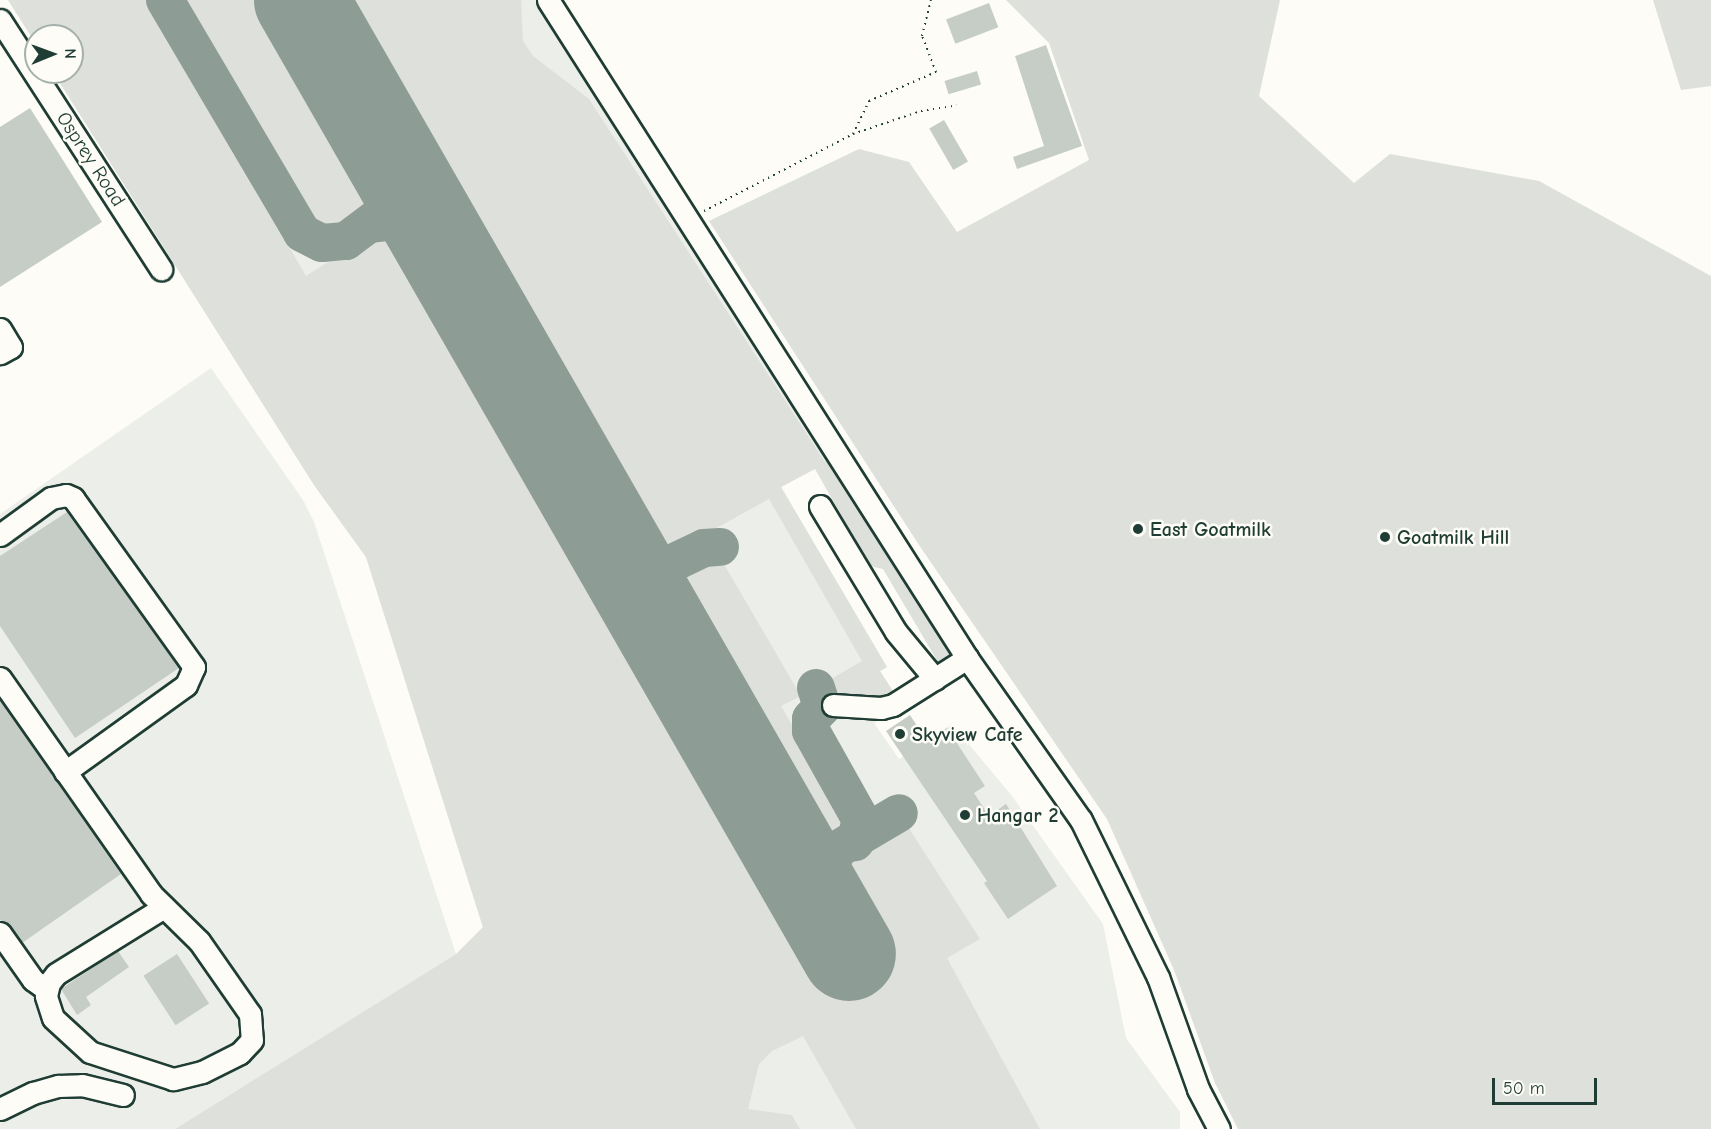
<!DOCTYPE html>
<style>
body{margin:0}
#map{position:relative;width:1711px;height:1129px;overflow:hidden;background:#fdfcf7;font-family:"Comic Neue",sans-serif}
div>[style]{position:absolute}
.built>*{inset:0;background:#eceee9}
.green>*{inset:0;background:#dde0db}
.taxiway>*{height:38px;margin:-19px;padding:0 19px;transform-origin:19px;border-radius:19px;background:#8e9c96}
.runway>*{height:94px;margin:-47px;padding:0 47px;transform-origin:47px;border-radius:47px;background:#8e9c96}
.building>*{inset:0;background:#c6cdc7;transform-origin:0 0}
.path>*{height:2px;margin-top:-1px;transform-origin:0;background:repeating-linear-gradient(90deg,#1f3d34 0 1.5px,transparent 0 6px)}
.roads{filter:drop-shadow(2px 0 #1f3d34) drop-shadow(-2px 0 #1f3d34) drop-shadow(0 2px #1f3d34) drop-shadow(0 -2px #1f3d34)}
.minor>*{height:21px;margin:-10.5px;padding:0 10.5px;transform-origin:10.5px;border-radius:10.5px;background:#fdfcf7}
.dots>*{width:16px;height:16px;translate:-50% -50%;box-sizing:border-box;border:3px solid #fdfcf7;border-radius:50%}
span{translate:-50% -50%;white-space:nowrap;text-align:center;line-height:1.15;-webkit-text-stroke:5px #fdfcf7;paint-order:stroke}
.street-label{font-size:20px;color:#1f3d34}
.poi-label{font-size:20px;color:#1f3d34;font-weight:700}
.left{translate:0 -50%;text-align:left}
.north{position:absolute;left:24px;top:24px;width:60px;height:60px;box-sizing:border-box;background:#fdfcf7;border:2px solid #a4b0a9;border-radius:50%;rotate:89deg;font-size:16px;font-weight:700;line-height:24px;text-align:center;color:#1f3d34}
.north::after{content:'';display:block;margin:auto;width:21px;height:27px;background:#1f3d34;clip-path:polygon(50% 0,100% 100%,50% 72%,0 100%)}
.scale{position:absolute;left:1492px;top:1078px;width:105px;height:27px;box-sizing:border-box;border:3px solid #1f3d34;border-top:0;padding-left:8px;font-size:18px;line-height:21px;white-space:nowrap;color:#1f3d34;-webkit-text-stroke:4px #fdfcf7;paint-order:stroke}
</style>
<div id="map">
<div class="built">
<i style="clip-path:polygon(8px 0,535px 0,830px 460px,781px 487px,887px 667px,880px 671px,902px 706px,874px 723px,899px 759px,952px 724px,1012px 796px,1103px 924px,1126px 1038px,1180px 1112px,1180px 1129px,800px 1129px,792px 1115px,748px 1110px,483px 928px,366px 557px,314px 485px,53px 72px,72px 72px,72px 36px,36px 36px,36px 44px)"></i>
<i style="clip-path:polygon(211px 368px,303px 500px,314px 522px,456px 954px,175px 1129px,0 1129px,0 514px)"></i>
</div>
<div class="green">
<i style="clip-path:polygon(8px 0,146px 0,306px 276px,372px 234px,386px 231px,413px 241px,796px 907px,789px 919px,819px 973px,862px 948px,832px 894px,828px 882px,832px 869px,836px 862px,903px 819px,980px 939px,947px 958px,1040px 1129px,856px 1129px,803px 1036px,772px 1051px,759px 1064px,748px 1109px,792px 1115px,800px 1129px,175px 1129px,456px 954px,483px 927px,366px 557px,314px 485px,53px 72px,72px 72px,72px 36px,36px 36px,36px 44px)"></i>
<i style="clip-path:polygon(170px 0,272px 0,379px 185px,377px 204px,367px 214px,333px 235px,307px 232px,299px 224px)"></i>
<i style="clip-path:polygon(317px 0,521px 0,523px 41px,533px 56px,589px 99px,825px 462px,830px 460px,955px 651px,938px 662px,883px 569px,870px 566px,815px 469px,781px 487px,887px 667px,880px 671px,898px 699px,829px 700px,821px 685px,862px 661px,769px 499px,660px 559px,634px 552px)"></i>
<i style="clip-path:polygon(1006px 0,1280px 0,1259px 96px,1354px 183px,1390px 154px,1539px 181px,1711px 276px,1711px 1129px,1238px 1129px,1215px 1083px,1174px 970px,1107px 819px,921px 548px,709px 221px,859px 149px,909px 162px,957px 232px,1089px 160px,1049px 43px)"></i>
<i style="clip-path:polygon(1653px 0,1711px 0,1711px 86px,1681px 90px)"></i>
<i style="clip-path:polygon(702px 561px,725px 566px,801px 696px,781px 706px,848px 822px,845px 837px,838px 842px,825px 846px,810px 844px,800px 837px,670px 613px,665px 601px,672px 578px)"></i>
</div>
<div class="taxiway">
<i style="left:165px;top:0;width:270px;rotate:59.5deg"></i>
<i style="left:302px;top:233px;width:22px;rotate:27deg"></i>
<i style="left:322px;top:243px;width:24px;rotate:-5deg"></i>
<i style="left:346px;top:241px;width:55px;rotate:-36.9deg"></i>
<i style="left:390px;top:208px;width:18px;rotate:-56deg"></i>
<i style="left:400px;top:193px;width:18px;rotate:-84deg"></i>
<i style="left:371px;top:224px;width:38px;rotate:-7deg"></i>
<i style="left:409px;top:219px;width:15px;rotate:11deg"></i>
<i style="left:424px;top:222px;width:13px;rotate:39deg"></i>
<i style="left:619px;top:551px;width:25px;rotate:32deg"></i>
<i style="left:640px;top:564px;width:21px;rotate:14deg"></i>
<i style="left:660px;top:569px;width:49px;rotate:-25.5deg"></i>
<i style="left:704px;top:548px;width:16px;rotate:-4deg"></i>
<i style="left:658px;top:620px;width:31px;rotate:-90deg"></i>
<i style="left:658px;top:589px;width:25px;rotate:-61deg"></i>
<i style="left:816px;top:688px;width:20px;rotate:72deg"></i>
<i style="left:822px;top:707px;width:16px;rotate:133deg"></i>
<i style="left:811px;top:719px;width:12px;rotate:90deg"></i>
<i style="left:811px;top:731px;width:102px;rotate:60.7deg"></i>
<i style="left:861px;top:820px;width:23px;rotate:105deg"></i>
<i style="left:783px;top:835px;width:24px;rotate:52deg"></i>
<i style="left:798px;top:854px;width:25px;rotate:9deg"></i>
<i style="left:823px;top:858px;width:88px;rotate:-30.6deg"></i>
<i style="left:822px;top:905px;width:31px;rotate:-94deg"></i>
<i style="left:820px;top:874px;width:24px;rotate:-52deg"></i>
</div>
<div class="runway">
<i style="left:301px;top:0;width:1100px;rotate:60.13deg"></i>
</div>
<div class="building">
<i style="left:989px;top:3px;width:26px;height:46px;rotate:69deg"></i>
<i style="clip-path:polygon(1046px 45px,1082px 146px,1017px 169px,1013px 157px,1044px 146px,1015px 56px)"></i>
<i style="left:977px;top:71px;width:14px;height:34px;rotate:73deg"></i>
<i style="clip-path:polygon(30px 108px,102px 222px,0 287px,0 127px)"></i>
<i style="left:944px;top:120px;width:48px;height:17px;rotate:60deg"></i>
<i style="clip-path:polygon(67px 512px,179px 668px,75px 738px,0 626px,0 556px)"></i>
<i style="clip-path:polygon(0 700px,121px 874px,22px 943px,10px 925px,0 920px)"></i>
<i style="clip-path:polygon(910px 715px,927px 741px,947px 728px,985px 786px,974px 793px,989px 816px,1006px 804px,1057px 886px,1008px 919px,984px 883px,987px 881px,886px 731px)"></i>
<i style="clip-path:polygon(118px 951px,129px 967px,86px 997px,91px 1005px,77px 1015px,61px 989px)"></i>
<i style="left:177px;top:954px;width:59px;height:40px;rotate:57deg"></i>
</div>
<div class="path">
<i style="left:853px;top:134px;width:37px;rotate:-64deg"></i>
<i style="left:869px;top:101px;width:73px;rotate:-23.4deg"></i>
<i style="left:936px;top:72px;width:39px;rotate:-111deg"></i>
<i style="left:922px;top:36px;width:37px;rotate:-76deg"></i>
<i style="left:704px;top:211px;width:168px;rotate:-27.3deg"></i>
<i style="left:853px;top:134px;width:72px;rotate:-18.7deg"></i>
<i style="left:921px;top:111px;width:36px;rotate:-9deg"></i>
</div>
<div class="roads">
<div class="minor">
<i style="left:548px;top:0;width:780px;rotate:57.51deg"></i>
<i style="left:967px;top:658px;width:198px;rotate:54.9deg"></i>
<i style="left:1081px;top:820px;width:175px;rotate:63.9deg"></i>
<i style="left:1158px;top:977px;width:119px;rotate:70.3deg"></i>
<i style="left:1198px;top:1089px;width:45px;rotate:62.3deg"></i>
<i style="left:0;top:20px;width:297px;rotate:57.1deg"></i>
<i style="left:0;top:329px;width:21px;rotate:59deg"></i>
<i style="left:11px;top:347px;width:13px;rotate:151deg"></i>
<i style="left:820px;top:506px;width:147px;rotate:58.9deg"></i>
<i style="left:896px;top:632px;width:61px;rotate:50.3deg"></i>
<i style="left:0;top:535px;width:63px;rotate:-36deg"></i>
<i style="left:51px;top:498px;width:15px;rotate:-11deg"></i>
<i style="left:66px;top:495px;width:8px;rotate:23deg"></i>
<i style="left:73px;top:498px;width:208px;rotate:54.4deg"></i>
<i style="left:194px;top:667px;width:20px;rotate:114deg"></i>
<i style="left:186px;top:685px;width:149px;rotate:144.3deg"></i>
<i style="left:0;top:678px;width:264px;rotate:55deg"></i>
<i style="left:151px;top:894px;width:67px;rotate:44.4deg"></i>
<i style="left:199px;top:941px;width:89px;rotate:55.1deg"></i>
<i style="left:250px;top:1014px;width:26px;rotate:86deg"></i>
<i style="left:252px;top:1040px;width:18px;rotate:133deg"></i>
<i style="left:240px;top:1053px;width:42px;rotate:153.4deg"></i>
<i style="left:202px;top:1072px;width:30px;rotate:166deg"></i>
<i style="left:173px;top:1079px;width:87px;rotate:-162deg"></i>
<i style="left:90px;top:1052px;width:50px;rotate:-137.4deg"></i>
<i style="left:53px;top:1018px;width:23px;rotate:-108deg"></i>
<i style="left:46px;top:996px;width:13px;rotate:-77deg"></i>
<i style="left:49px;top:983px;width:11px;rotate:-52deg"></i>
<i style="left:56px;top:974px;width:127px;rotate:-31.8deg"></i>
<i style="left:833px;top:705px;width:48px;rotate:3.6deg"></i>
<i style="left:881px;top:708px;width:12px;rotate:-14deg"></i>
<i style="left:893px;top:705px;width:88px;rotate:-32.4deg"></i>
<i style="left:0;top:933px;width:57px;rotate:54.9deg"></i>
<i style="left:33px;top:980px;width:16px;rotate:35deg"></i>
<i style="left:0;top:1109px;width:37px;rotate:-26deg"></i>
<i style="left:33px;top:1093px;width:26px;rotate:-16deg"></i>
<i style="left:58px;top:1086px;width:24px;rotate:-2deg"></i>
<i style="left:82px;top:1085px;width:42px;rotate:13.7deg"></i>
</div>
</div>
<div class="dots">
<i style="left:1138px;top:529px;background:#1f3d34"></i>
<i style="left:1385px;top:537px;background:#1f3d34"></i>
<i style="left:900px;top:734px;background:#1f3d34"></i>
<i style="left:965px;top:815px;background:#1f3d34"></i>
</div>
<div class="street-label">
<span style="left:91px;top:159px;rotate:57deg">Osprey Road</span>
</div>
<div class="poi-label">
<span class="left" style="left:1150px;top:529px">East Goatmilk</span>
<span class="left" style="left:1397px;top:537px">Goatmilk Hill</span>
<span class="left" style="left:912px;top:734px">Skyview Cafe</span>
<span class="left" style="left:977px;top:815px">Hangar 2</span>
</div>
<div class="north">N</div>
<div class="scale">50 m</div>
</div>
